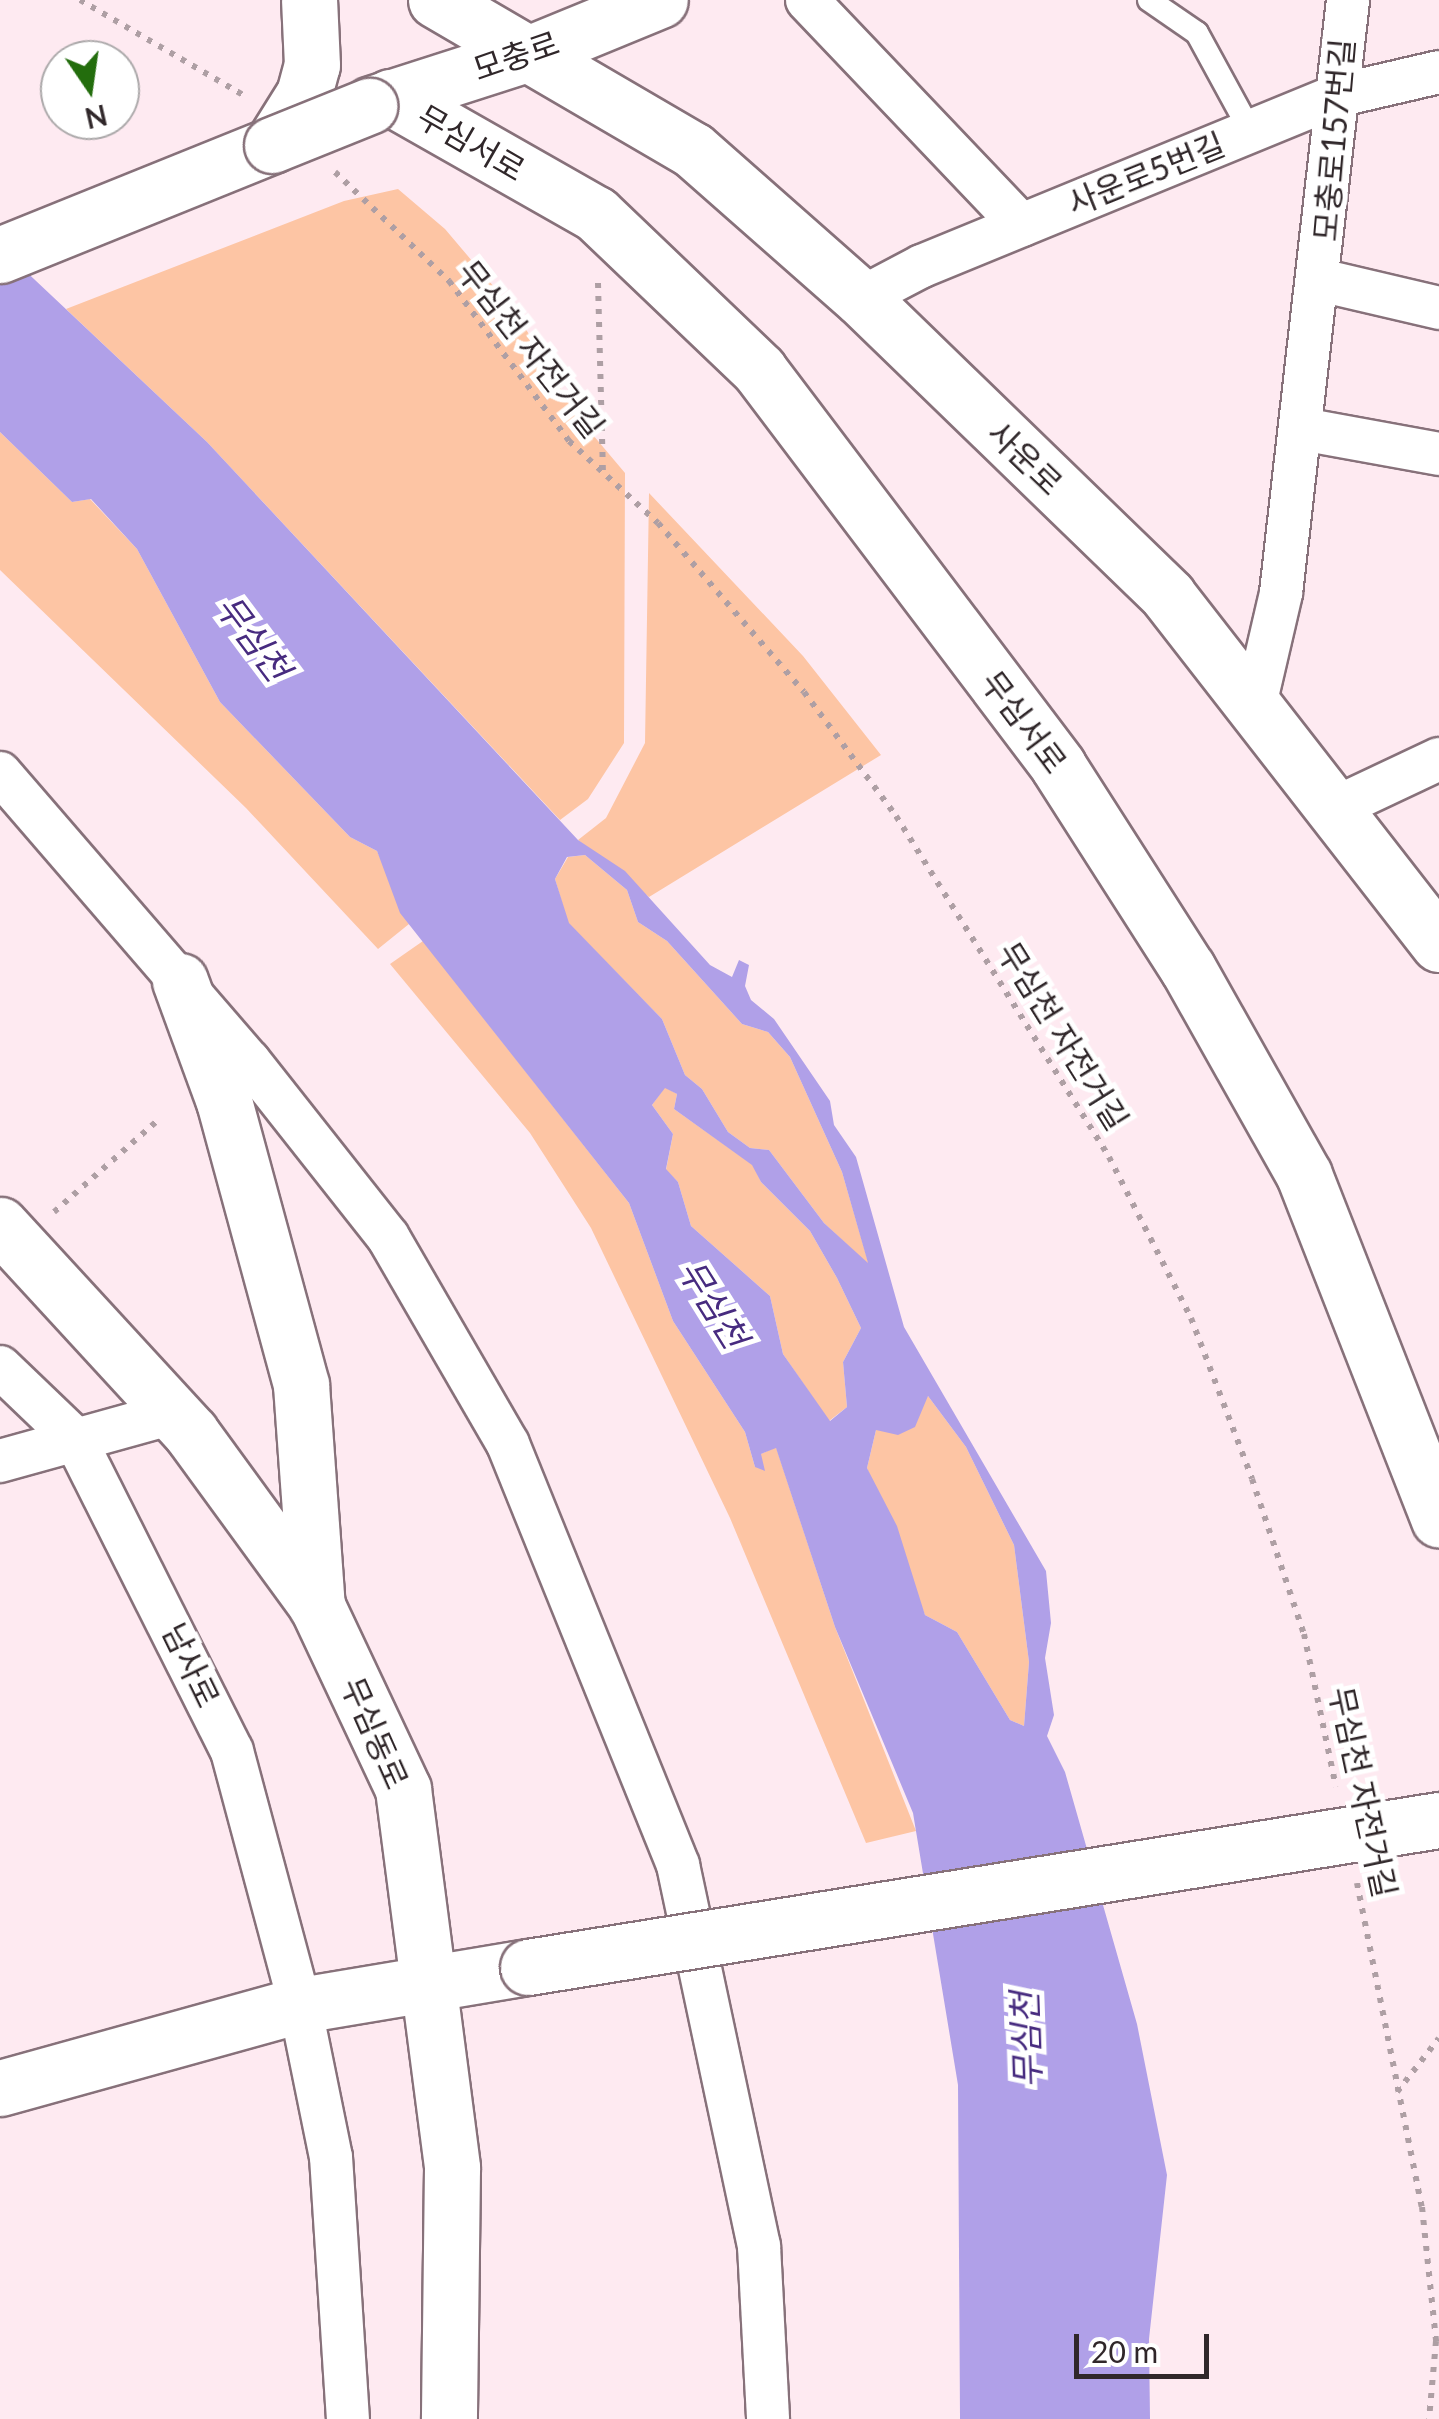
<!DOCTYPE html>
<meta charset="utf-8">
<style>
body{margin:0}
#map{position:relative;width:1439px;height:2419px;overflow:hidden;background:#feeaf1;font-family:Lato,"Noto Sans KR",sans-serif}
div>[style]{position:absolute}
.green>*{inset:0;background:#fdc5a4}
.water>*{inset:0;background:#b0a0e8}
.path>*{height:6px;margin-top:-3px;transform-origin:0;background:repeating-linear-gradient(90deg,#ae9fa4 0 5px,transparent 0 13px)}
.roads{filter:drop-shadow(2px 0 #87717a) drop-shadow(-2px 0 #87717a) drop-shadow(0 2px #87717a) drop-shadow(0 -2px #87717a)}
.lane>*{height:22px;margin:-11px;padding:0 11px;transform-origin:11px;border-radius:11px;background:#fff}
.street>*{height:42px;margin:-21px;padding:0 21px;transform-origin:21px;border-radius:21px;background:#fff}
.secondary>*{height:55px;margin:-27.5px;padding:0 27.5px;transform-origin:27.5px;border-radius:27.5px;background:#fff}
.bridges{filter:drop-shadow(2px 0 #87717a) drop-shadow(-2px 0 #87717a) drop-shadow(0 2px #87717a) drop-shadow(0 -2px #87717a)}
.secondary-bridge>*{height:55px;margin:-27.5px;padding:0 27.5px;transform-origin:27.5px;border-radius:27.5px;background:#fff}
span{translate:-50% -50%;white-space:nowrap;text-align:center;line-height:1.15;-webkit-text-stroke:10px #fff;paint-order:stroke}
.street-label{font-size:32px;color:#30272a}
.water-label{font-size:35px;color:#472b7f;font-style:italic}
.north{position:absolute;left:40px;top:40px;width:100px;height:100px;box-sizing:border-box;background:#fff;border:2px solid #aca9aa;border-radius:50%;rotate:167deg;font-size:28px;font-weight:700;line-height:40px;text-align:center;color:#30272a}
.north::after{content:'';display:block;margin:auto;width:35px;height:45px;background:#236d0d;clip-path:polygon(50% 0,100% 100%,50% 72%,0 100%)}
.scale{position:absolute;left:1074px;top:2334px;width:135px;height:45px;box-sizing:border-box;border:5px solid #30272a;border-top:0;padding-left:12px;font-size:30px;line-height:35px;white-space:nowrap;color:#30272a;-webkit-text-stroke:8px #fff;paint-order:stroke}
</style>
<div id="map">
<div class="green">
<i style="clip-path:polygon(398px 189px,445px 229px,517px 314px,577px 416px,625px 473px,624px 743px,588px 799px,560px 820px,207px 442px,66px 309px,344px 201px)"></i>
<i style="clip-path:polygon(0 432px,72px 502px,90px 499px,137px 549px,220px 702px,350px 837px,377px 851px,409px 924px,378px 949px,246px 808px,0 570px)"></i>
<i style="clip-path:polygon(649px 493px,803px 656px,881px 755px,649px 897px,578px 840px,606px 818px,645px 743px)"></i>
<i style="clip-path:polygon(585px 855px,627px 890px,638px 922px,667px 941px,742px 1024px,768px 1032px,790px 1057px,842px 1172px,869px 1265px,824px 1223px,769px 1150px,750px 1148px,728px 1132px,702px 1089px,685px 1075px,662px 1019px,568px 923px,555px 879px,568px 857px)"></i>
<i style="clip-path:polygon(423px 941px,629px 1203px,673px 1321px,745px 1432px,755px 1467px,761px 1454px,776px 1447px,835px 1627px,916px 1831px,866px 1843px,730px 1518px,591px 1228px,530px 1133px,390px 964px)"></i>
<i style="clip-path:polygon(665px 1087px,677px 1094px,674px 1109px,753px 1165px,761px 1182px,810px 1231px,837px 1278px,861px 1328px,843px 1362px,847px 1407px,829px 1421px,783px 1354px,770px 1296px,691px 1226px,678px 1182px,666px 1170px,673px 1134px,652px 1105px)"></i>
<i style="clip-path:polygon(928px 1396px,966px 1447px,1014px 1545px,1029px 1662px,1024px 1726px,1010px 1720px,957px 1632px,925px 1615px,867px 1468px,876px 1430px)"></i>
</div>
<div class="water">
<i style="clip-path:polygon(evenodd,0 247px,207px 442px,578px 840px,625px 871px,710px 965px,732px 977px,739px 960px,749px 965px,745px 986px,751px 1000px,774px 1019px,830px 1101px,834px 1125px,856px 1157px,904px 1327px,1046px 1571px,1051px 1623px,1045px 1658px,1054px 1715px,1047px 1736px,1065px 1772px,1137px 2024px,1167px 2175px,1149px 2339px,1150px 2419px,960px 2419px,958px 2085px,913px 1813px,835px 1627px,776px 1448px,761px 1454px,765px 1471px,755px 1467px,745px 1432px,673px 1321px,629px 1203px,400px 913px,377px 851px,350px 837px,220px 702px,137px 549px,91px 499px,72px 502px,0 432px,0 247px,585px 855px,627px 890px,638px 922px,667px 941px,742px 1024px,768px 1032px,790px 1057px,842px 1172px,868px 1263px,824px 1223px,769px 1150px,750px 1148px,728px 1132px,702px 1089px,685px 1075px,662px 1019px,569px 923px,555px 879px,567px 857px,585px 855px,0 247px,665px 1088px,677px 1094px,674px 1109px,752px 1165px,761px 1182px,810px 1231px,837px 1278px,861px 1328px,843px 1362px,847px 1407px,830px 1421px,783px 1354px,770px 1296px,691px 1226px,678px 1182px,666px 1169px,673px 1134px,652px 1105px,665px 1088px,0 247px,928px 1396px,966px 1447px,1014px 1545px,1029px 1662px,1024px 1726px,1010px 1720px,957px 1632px,925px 1615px,897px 1526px,867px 1468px,876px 1430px,898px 1435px,915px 1427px,928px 1396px)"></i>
</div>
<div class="path">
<i style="left:80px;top:0;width:191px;rotate:30.2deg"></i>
<i style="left:335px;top:172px;width:158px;rotate:43.7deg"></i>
<i style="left:449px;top:281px;width:200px;rotate:53.1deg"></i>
<i style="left:569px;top:441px;width:121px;rotate:42.7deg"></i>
<i style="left:658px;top:523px;width:223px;rotate:49.2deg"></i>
<i style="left:804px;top:692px;width:154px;rotate:53.4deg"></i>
<i style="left:896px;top:816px;width:402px;rotate:58deg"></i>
<i style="left:1109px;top:1157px;width:181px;rotate:63deg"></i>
<i style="left:1191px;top:1318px;width:172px;rotate:69.2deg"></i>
<i style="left:1252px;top:1479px;width:163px;rotate:71.5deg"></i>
<i style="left:1304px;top:1634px;width:156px;rotate:78.2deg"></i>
<i style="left:598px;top:283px;width:193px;rotate:88.5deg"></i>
<i style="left:54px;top:1212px;width:139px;rotate:-41.5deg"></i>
<i style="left:1357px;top:1883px;width:330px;rotate:78.7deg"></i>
<i style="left:1422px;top:2207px;width:135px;rotate:84deg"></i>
<i style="left:1436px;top:2341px;width:78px;rotate:95.1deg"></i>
<i style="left:1397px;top:2092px;width:68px;rotate:-52.1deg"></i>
</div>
<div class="roads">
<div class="lane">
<i style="left:1149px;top:0;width:58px;rotate:34.5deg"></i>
<i style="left:1197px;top:33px;width:113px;rotate:61.4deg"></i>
</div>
<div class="street">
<i style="left:807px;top:0;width:311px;rotate:46.4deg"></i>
<i style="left:1320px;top:280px;width:122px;rotate:13.2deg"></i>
<i style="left:861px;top:298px;width:69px;rotate:-27.7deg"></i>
<i style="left:922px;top:266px;width:448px;rotate:-22.3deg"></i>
<i style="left:1336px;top:96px;width:106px;rotate:-13.1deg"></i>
<i style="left:1302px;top:429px;width:139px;rotate:10.3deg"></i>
<i style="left:1255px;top:705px;width:115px;rotate:-76.9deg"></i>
<i style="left:1281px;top:593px;width:597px;rotate:-83.55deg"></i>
<i style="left:0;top:773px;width:381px;rotate:49.2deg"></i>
<i style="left:249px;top:1061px;width:224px;rotate:51.7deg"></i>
<i style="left:388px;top:1237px;width:239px;rotate:59.9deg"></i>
<i style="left:508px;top:1444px;width:454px;rotate:68deg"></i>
<i style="left:678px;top:1865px;width:390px;rotate:78deg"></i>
<i style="left:759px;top:2246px;width:173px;rotate:87deg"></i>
<i style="left:1335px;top:808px;width:115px;rotate:-25.2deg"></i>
<i style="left:0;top:1367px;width:104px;rotate:43.8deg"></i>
<i style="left:75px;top:1439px;width:349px;rotate:63.3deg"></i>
<i style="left:232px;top:1751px;width:263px;rotate:75deg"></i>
<i style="left:300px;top:2005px;width:155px;rotate:78.5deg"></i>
<i style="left:331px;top:2157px;width:263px;rotate:86.3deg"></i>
<i style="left:0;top:1461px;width:180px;rotate:-15.5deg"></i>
</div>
<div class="secondary">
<i style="left:436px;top:0;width:298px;rotate:30.3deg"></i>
<i style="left:693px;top:150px;width:224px;rotate:41.4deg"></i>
<i style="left:861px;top:298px;width:428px;rotate:44.1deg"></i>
<i style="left:1168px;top:596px;width:441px;rotate:52.1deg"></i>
<i style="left:390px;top:97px;width:237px;rotate:29.6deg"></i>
<i style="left:596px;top:214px;width:226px;rotate:43.7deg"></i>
<i style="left:759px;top:370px;width:496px;rotate:52.9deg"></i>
<i style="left:1058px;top:766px;width:241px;rotate:57.4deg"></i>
<i style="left:1188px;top:969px;width:236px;rotate:60.6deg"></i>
<i style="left:1304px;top:1175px;width:370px;rotate:68.6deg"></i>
<i style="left:371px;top:104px;width:170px;rotate:-17.8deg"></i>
<i style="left:533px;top:52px;width:137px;rotate:-22.3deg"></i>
<i style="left:0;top:255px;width:293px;rotate:-22deg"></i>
<i style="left:272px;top:145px;width:60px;rotate:-57.9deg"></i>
<i style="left:304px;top:94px;width:30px;rotate:-75deg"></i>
<i style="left:312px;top:65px;width:65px;rotate:-92.6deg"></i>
<i style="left:180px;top:981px;width:128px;rotate:69.9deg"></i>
<i style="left:224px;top:1101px;width:294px;rotate:74.8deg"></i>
<i style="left:301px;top:1385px;width:222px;rotate:85.9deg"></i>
<i style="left:0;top:1225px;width:282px;rotate:47.4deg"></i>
<i style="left:191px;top:1433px;width:214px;rotate:53.9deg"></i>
<i style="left:317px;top:1606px;width:202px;rotate:64.8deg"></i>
<i style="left:403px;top:1789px;width:382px;rotate:82.6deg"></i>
<i style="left:452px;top:2168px;width:251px;rotate:90.7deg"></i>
<i style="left:0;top:2088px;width:311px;rotate:-15.5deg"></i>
<i style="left:300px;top:2005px;width:231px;rotate:-9.5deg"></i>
</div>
</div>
<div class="bridges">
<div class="secondary-bridge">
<i style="left:272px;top:145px;width:105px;rotate:-21.9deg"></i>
<i style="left:528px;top:1967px;width:923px;rotate:-9.17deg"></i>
</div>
</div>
<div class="street-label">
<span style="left:516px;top:56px;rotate:-19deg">모충로</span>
<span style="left:1334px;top:140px;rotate:-85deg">모충로157번길</span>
<span style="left:471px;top:143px;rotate:30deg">무심서로</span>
<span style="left:1146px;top:174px;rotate:-22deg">사운로5번길</span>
<span style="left:531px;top:349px;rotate:52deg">무심천 자전거길</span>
<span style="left:1025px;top:458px;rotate:44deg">사운로</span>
<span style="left:1024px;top:722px;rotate:53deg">무심서로</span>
<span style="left:1063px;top:1036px;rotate:58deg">무심천 자전거길</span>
<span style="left:191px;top:1665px;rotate:64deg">남사로</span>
<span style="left:375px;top:1733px;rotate:66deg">무심동로</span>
<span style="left:1363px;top:1792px;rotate:78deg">무심천 자전거길</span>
</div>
<div class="water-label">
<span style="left:254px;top:637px;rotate:53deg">무심천</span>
<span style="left:714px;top:1303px;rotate:58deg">무심천</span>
<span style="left:1025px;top:2040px;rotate:-92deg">무심천</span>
</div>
<div class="north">N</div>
<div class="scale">20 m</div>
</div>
